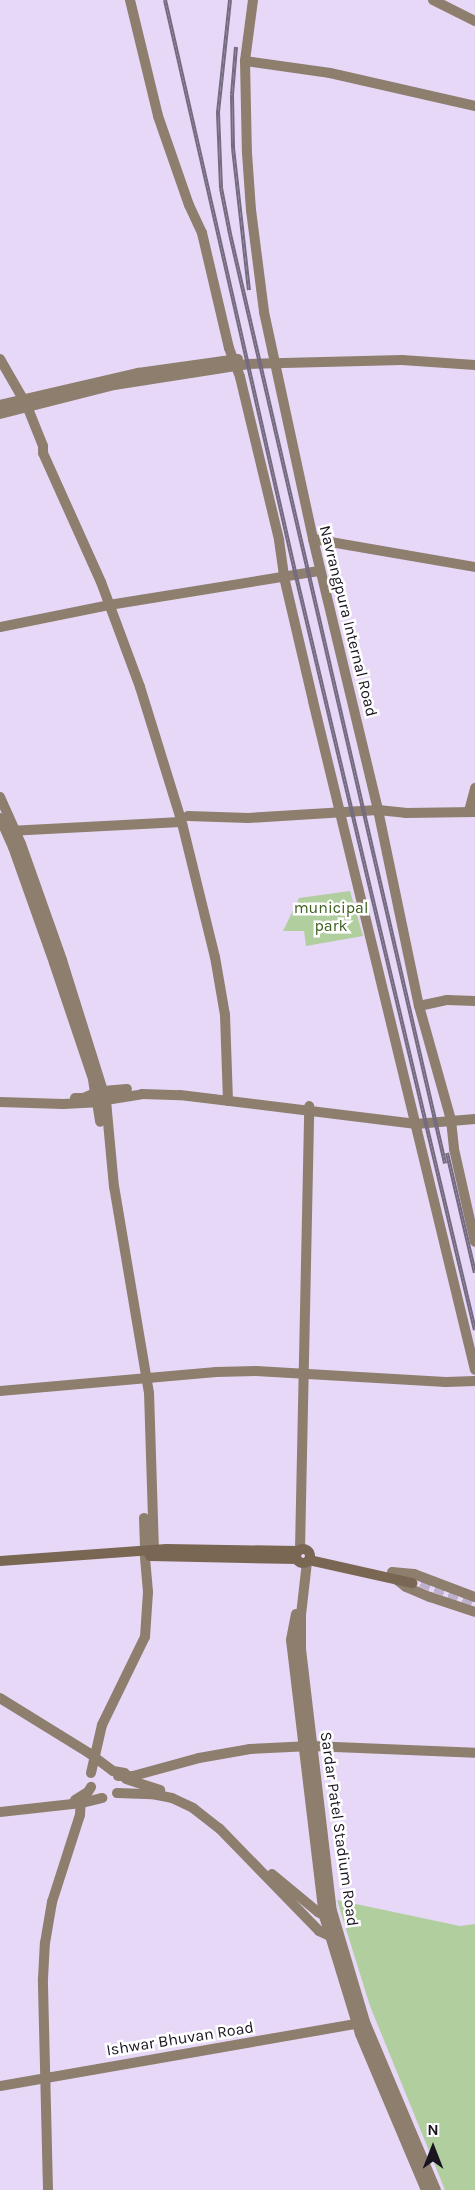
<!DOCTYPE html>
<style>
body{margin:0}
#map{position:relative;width:475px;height:2190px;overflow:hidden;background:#e7d8f8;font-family:Karla,sans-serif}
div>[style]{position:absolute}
.green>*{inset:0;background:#b1ce9f}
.primary-tunnel>*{height:10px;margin-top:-5px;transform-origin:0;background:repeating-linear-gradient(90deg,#beb1cd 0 10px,transparent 0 15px)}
.secondary>*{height:10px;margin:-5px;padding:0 5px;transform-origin:5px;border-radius:5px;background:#8d7e6e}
.primary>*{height:10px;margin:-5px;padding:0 5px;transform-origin:5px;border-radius:5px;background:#7a6753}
.primary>.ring{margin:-5px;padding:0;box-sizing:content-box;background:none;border:10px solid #7a6753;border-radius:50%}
.rail>*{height:4px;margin-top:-2px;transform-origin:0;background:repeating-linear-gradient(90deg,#fff 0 4.5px,#756b80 0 9px);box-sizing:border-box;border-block:2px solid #756b80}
span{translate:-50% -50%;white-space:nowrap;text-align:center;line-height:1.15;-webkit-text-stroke:5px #fff;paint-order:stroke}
.street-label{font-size:16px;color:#19141f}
.park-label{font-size:16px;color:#3c611f}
.north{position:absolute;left:403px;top:2118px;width:60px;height:60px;-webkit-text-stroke:4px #fff;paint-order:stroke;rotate:0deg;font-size:16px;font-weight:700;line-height:24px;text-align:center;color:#19141f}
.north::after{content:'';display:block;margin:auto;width:21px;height:27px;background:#19141f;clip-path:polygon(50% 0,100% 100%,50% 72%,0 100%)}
</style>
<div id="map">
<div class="green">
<i style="clip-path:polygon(350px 891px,363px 936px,306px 946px,304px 931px,283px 931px,299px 898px)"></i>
<i style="clip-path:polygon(337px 1900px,460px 1926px,475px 1924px,475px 2190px,445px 2190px,370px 2006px)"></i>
</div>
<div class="primary-tunnel">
<i style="left:407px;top:1577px;width:73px;rotate:20.9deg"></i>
</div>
<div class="secondary">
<i style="left:130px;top:0;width:119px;rotate:76.4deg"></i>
<i style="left:158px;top:116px;width:94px;rotate:70.8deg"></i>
<i style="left:189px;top:205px;width:31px;rotate:65deg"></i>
<i style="left:202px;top:233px;width:118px;rotate:76.8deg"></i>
<i style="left:229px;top:348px;width:31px;rotate:69deg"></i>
<i style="left:240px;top:377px;width:168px;rotate:76.5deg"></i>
<i style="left:279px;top:540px;width:37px;rotate:82deg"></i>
<i style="left:284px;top:577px;width:127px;rotate:76.8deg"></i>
<i style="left:313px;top:701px;width:688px;rotate:76.39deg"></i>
<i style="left:253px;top:0;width:62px;rotate:97.5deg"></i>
<i style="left:245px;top:61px;width:92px;rotate:88.8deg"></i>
<i style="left:247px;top:153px;width:57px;rotate:86deg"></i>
<i style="left:251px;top:210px;width:103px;rotate:82.7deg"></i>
<i style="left:264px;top:312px;width:232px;rotate:77.8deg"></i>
<i style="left:313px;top:539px;width:279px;rotate:76.5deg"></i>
<i style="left:378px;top:810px;width:200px;rotate:78.2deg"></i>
<i style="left:419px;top:1006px;width:118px;rotate:74.3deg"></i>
<i style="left:451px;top:1120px;width:29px;rotate:84deg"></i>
<i style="left:454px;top:1149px;width:95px;rotate:77.3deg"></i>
<i style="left:433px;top:0;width:47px;rotate:26.6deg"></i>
<i style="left:245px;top:61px;width:86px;rotate:8deg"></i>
<i style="left:330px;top:73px;width:149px;rotate:12.8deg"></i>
<i style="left:0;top:359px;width:54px;rotate:60.1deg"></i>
<i style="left:27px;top:406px;width:43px;rotate:68.2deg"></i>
<i style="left:43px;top:446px;width:7px;rotate:90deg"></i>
<i style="left:43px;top:453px;width:141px;rotate:65.8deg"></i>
<i style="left:101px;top:582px;width:112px;rotate:69.6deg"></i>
<i style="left:140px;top:687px;width:135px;rotate:72.8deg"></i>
<i style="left:0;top:405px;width:142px;rotate:-13.1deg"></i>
<i style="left:138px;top:373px;width:101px;rotate:-8deg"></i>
<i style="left:0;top:414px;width:118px;rotate:-14.3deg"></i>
<i style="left:114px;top:385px;width:136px;rotate:-8.9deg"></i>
<i style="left:248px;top:364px;width:154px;rotate:-1.5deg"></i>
<i style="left:402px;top:360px;width:73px;rotate:3.9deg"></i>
<i style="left:313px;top:539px;width:164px;rotate:9.8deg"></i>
<i style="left:0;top:627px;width:111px;rotate:-11.4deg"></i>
<i style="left:109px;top:605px;width:214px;rotate:-9.2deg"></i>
<i style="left:0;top:797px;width:51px;rotate:65.9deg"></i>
<i style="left:21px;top:844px;width:123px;rotate:70.5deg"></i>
<i style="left:62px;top:960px;width:137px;rotate:72.6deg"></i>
<i style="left:103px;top:1091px;width:24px;rotate:-5deg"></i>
<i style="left:469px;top:811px;width:24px;rotate:-75deg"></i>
<i style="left:188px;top:816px;width:60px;rotate:1.9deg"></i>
<i style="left:248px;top:818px;width:130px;rotate:-3.5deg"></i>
<i style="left:378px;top:810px;width:27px;rotate:6deg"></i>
<i style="left:405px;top:813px;width:70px;rotate:-0.8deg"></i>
<i style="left:0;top:818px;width:32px;rotate:66deg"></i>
<i style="left:13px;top:847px;width:123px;rotate:70.5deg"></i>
<i style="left:54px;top:963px;width:122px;rotate:71.4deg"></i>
<i style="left:93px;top:1079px;width:14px;rotate:82deg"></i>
<i style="left:95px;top:1093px;width:9px;rotate:77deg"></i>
<i style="left:97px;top:1102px;width:9px;rotate:-13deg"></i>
<i style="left:106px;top:1100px;width:9px;rotate:-108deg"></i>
<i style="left:103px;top:1091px;width:8px;rotate:166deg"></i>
<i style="left:95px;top:1093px;width:13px;rotate:157deg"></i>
<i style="left:83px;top:1098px;width:8px;rotate:180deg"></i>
<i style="left:182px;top:823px;width:138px;rotate:76.2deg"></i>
<i style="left:215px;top:957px;width:59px;rotate:80.2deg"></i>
<i style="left:225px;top:1015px;width:86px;rotate:88deg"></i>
<i style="left:9px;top:831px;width:172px;rotate:-3deg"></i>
<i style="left:419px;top:1006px;width:29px;rotate:-12deg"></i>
<i style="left:447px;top:1000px;width:28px;rotate:2deg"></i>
<i style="left:0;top:1102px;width:63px;rotate:1.8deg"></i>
<i style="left:63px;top:1104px;width:34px;rotate:-3deg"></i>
<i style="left:97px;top:1102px;width:20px;rotate:81deg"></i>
<i style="left:0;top:1391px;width:217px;rotate:-5deg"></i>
<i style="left:216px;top:1372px;width:40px;rotate:-1.4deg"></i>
<i style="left:256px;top:1371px;width:190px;rotate:3.3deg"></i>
<i style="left:446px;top:1382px;width:29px;rotate:-2deg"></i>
<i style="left:144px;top:1518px;width:33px;rotate:88deg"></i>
<i style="left:300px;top:1550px;width:444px;rotate:-88.8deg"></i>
<i style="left:154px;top:1551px;width:158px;rotate:-91.8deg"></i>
<i style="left:149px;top:1393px;width:209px;rotate:-99.6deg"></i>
<i style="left:114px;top:1187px;width:87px;rotate:-95.3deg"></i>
<i style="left:106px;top:1100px;width:36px;rotate:-9deg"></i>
<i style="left:142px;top:1094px;width:38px;rotate:2deg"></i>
<i style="left:180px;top:1095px;width:238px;rotate:7deg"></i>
<i style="left:416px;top:1124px;width:59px;rotate:-4.8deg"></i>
<i style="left:307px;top:1562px;width:53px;rotate:96.5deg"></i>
<i style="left:301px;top:1615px;width:34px;rotate:90deg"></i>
<i style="left:301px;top:1649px;width:264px;rotate:83.3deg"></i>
<i style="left:332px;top:1911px;width:116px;rotate:73.4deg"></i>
<i style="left:365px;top:2022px;width:182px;rotate:67.1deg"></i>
<i style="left:392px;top:1572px;width:22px;rotate:5deg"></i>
<i style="left:414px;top:1574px;width:65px;rotate:20.7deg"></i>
<i style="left:396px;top:1579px;width:13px;rotate:39deg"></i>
<i style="left:406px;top:1587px;width:26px;rotate:23deg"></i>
<i style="left:430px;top:1597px;width:47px;rotate:18.4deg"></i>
<i style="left:296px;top:1614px;width:26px;rotate:101deg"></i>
<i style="left:291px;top:1640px;width:278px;rotate:83.2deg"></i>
<i style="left:324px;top:1916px;width:123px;rotate:73deg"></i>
<i style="left:360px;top:2034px;width:169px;rotate:67.1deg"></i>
<i style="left:0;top:1698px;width:105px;rotate:31.7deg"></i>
<i style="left:89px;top:1753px;width:30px;rotate:37deg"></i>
<i style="left:113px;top:1771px;width:12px;rotate:9deg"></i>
<i style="left:91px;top:1773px;width:49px;rotate:-77.1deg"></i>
<i style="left:102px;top:1725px;width:98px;rotate:-64deg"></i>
<i style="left:145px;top:1637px;width:45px;rotate:-86.2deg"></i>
<i style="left:148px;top:1592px;width:36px;rotate:-95deg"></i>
<i style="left:118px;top:1776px;width:15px"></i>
<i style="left:133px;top:1776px;width:68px;rotate:-15.3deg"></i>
<i style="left:199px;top:1758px;width:52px;rotate:-10deg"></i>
<i style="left:250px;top:1749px;width:61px;rotate:-2.8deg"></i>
<i style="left:311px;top:1746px;width:164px;rotate:2.4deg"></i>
<i style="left:126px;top:1779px;width:36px;rotate:18deg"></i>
<i style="left:117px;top:1793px;width:35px;rotate:2deg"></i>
<i style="left:152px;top:1794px;width:20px;rotate:11deg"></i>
<i style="left:172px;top:1798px;width:23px;rotate:25deg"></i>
<i style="left:193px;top:1808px;width:33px;rotate:38deg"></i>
<i style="left:219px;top:1828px;width:144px;rotate:45.8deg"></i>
<i style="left:319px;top:1931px;width:14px;rotate:25deg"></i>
<i style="left:75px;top:1800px;width:15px;rotate:-32deg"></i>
<i style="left:88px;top:1792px;width:6px;rotate:-59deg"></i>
<i style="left:0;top:1812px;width:82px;rotate:-6.3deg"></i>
<i style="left:82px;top:1803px;width:21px;rotate:-14deg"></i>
<i style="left:272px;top:1874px;width:60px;rotate:39.6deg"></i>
<i style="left:318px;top:1912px;width:11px;rotate:27deg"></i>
<i style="left:0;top:2086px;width:367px;rotate:-9.9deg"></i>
<i style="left:48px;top:2190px;width:211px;rotate:-91.4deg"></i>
<i style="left:43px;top:1979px;width:36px;rotate:-87deg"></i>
<i style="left:45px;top:1943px;width:42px;rotate:-80.3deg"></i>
<i style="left:52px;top:1902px;width:91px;rotate:-72.2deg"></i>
<i style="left:80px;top:1815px;width:17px;rotate:-87deg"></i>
</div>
<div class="primary">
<i class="ring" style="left:296px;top:1549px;width:4px;height:4px"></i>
<i style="left:150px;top:1556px;width:147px;rotate:1.2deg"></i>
<i style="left:309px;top:1560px;width:106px;rotate:12.6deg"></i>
<i style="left:0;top:1561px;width:167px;rotate:-4.1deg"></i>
<i style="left:167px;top:1549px;width:131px;rotate:0.9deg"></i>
</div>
<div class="rail">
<i style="left:165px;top:0;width:591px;rotate:77.19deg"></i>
<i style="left:296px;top:576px;width:775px;rotate:76.65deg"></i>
<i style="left:230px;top:0;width:114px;rotate:96.1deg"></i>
<i style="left:218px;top:113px;width:75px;rotate:87.7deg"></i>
<i style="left:221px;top:188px;width:47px;rotate:78.9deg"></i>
<i style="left:230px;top:234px;width:954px;rotate:76.97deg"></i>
<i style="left:236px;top:47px;width:48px;rotate:94.8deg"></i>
<i style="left:232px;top:95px;width:53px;rotate:88.9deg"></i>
<i style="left:233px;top:148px;width:143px;rotate:83.6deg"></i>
<i style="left:447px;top:1153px;width:123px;rotate:76.9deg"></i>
</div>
<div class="street-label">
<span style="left:348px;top:621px;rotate:76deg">Navrangpura Internal Road</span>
<span style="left:339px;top:1829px;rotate:82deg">Sardar Patel Stadium Road</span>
<span style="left:180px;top:2039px;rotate:-9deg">Ishwar Bhuvan Road</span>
</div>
<div class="park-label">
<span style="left:331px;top:917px">municipal<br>park</span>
</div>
<div class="north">N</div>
</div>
